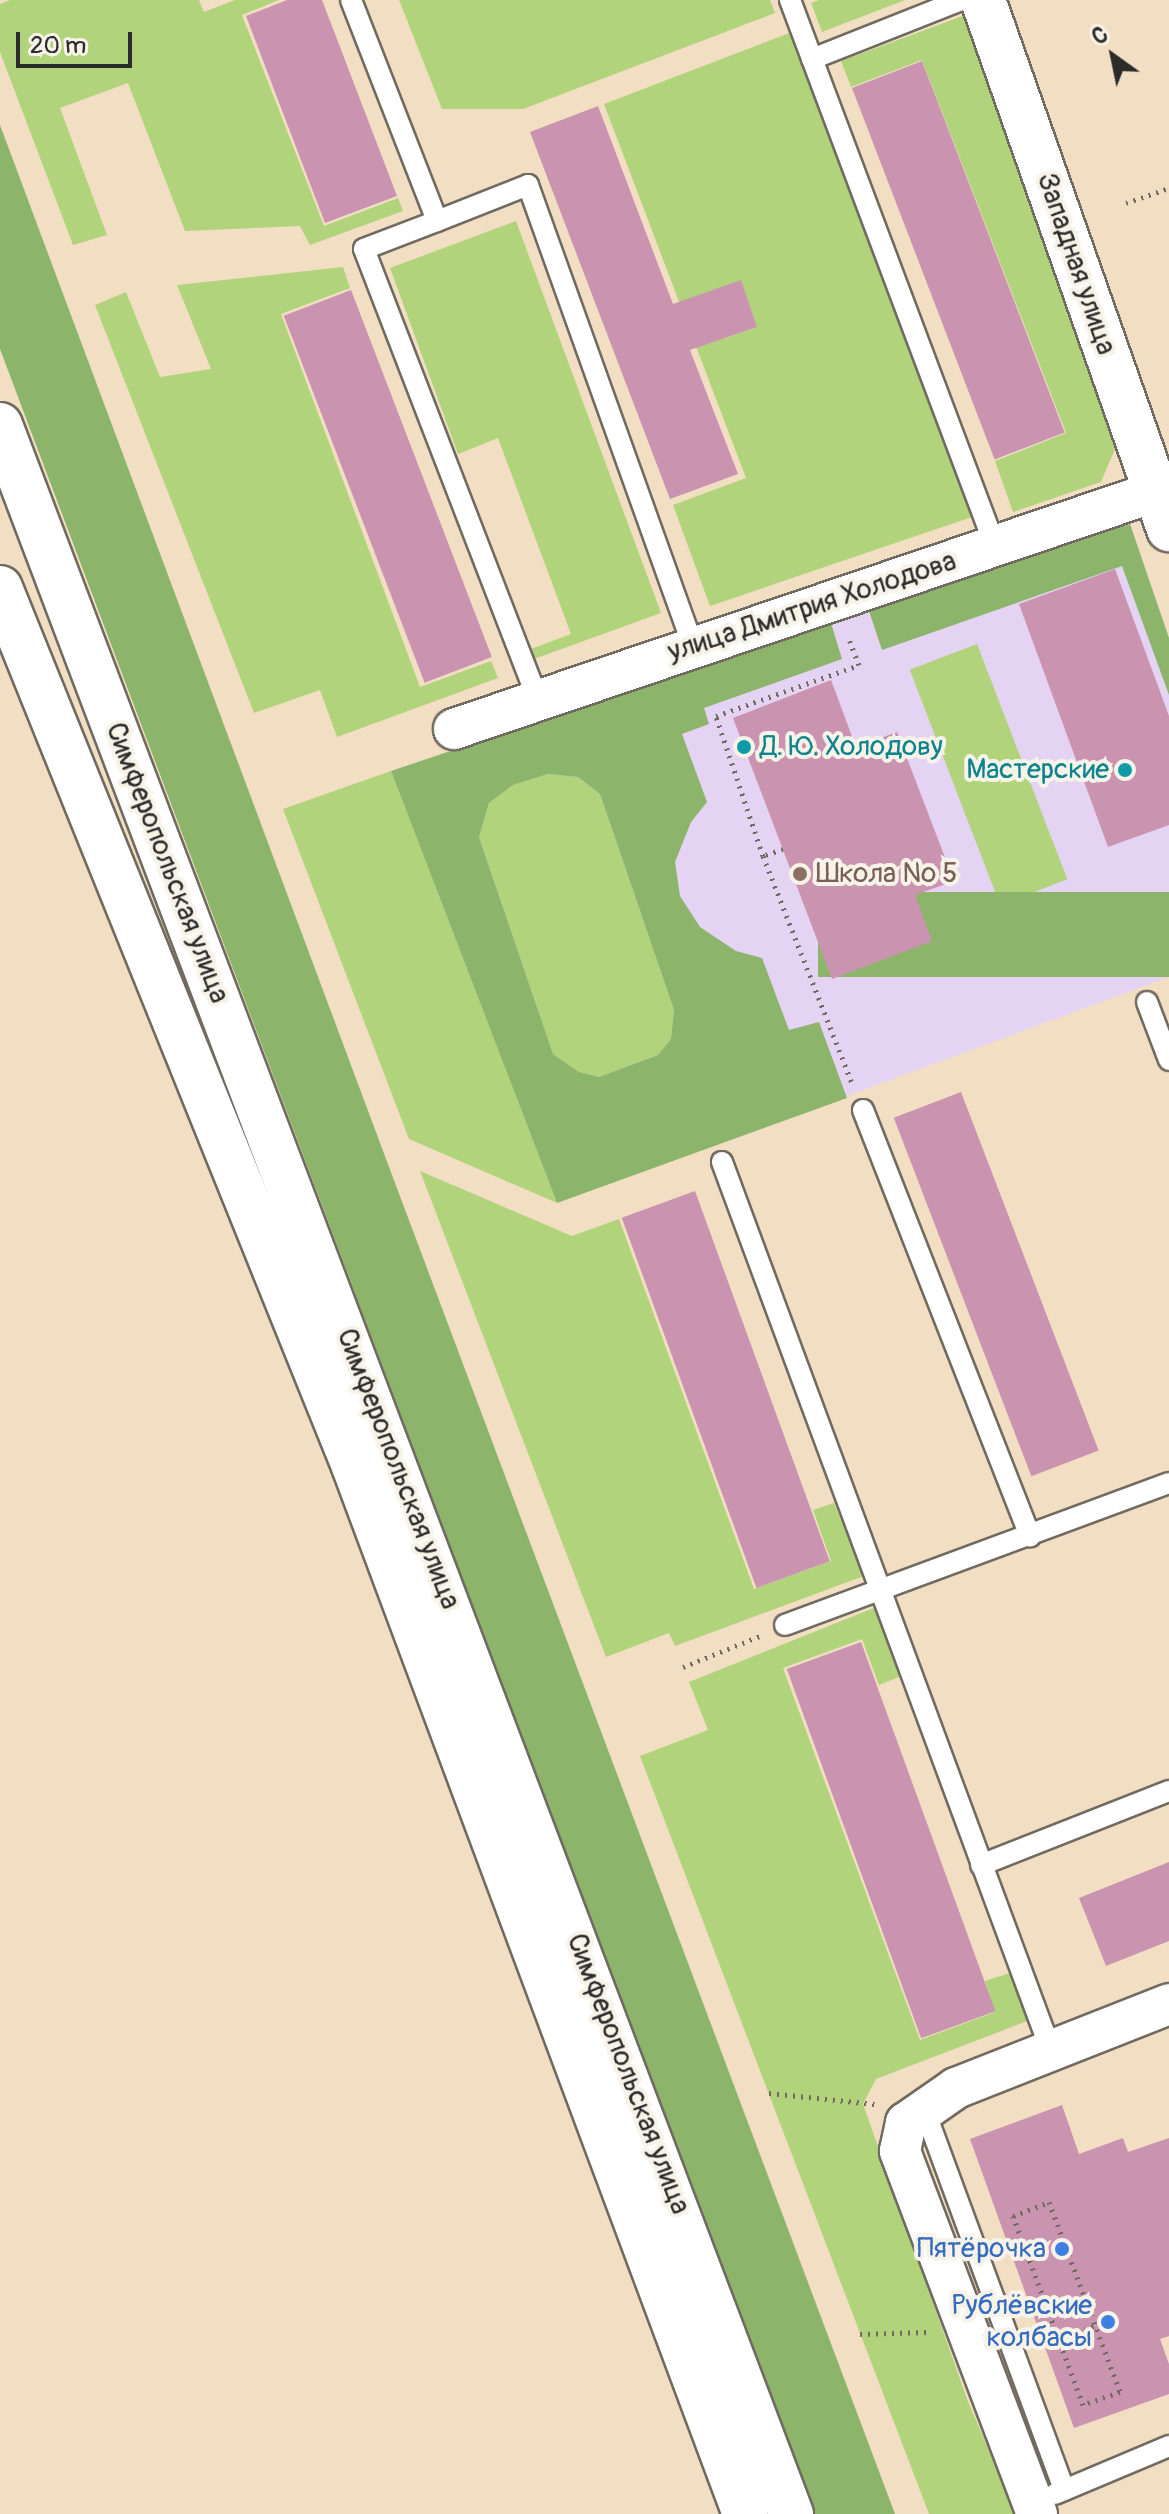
<!DOCTYPE html>
<meta charset="utf-8">
<style>
body{margin:0}
#map{position:relative;width:1169px;height:2514px;overflow:hidden;background:#f2dfc3;font-family:Pangolin,sans-serif}
div>[style]{position:absolute}
.built>*{inset:0;background:#e4d3f2}
.green>*{inset:0;background:#b1d37b;transform-origin:0 0}
.forest>*{inset:0;background:#8cb56b;transform-origin:0 0}
.building>*{inset:0;background:#ca93b0;transform-origin:0 0}
.path>*{height:5px;margin-top:-2.5px;transform-origin:0;background:repeating-linear-gradient(90deg,#716a60 0 2px,transparent 0 8px)}
.roads{filter:drop-shadow(2px 0 #716a60) drop-shadow(-2px 0 #716a60) drop-shadow(0 2px #716a60) drop-shadow(0 -2px #716a60)}
.service>*{height:20px;margin:-10px;padding:0 10px;transform-origin:10px;border-radius:10px;background:#fff}
.minor>*{height:40px;margin:-20px;padding:0 20px;transform-origin:20px;border-radius:20px;background:#fff}
.tertiary>*{height:44px;margin:-22px;padding:0 22px;transform-origin:22px;border-radius:22px;background:#fff}
.primary>*{height:44px;margin:-22px;padding:0 22px;transform-origin:22px;border-radius:22px;background:#fff}
.dots>*{width:22px;height:22px;translate:-50% -50%;box-sizing:border-box;border:4px solid #f7f3e8;border-radius:50%}
span{translate:-50% -50%;white-space:nowrap;text-align:center;line-height:1.15;-webkit-text-stroke:8px #f7f3e8;paint-order:stroke}
.street-label{font-size:28px;color:#2b2b2b}
.culture-label{font-size:28px;color:#0d838f}
.left{translate:0 -50%;text-align:left}
.right{translate:-100% -50%;text-align:right}
.education-label{font-size:28px;color:#785e54}
.shop-label{font-size:28px;color:#366cbe}
.north{position:absolute;left:1073px;top:16px;width:80px;height:80px;-webkit-text-stroke:6px #f7f3e8;paint-order:stroke;rotate:327deg;font-size:22px;font-weight:700;line-height:32px;text-align:center;color:#2b2b2b}
.north::after{content:'';display:block;margin:auto;width:28px;height:36px;background:#2b2b2b;clip-path:polygon(50% 0,100% 100%,50% 72%,0 100%)}
.scale{position:absolute;left:16px;top:32px;width:116px;height:36px;box-sizing:border-box;border:4px solid #2b2b2b;border-top:0;padding-left:10px;font-size:24px;line-height:28px;white-space:nowrap;color:#2b2b2b;-webkit-text-stroke:6px #f7f3e8;paint-order:stroke}
</style>
<div id="map">
<div class="built">
<i style="clip-path:polygon(1130px 524px,1169px 638px,1169px 977px,557px 1203px,391px 771px)"></i>
</div>
<div class="green">
<i style="clip-path:polygon(10px 0,199px 0,204px 12px,235px 0,279px 0,242px 15px,324px 226px,398px 198px,403px 211px,310px 245px,300px 226px,185px 231px,128px 83px,60px 108px,107px 235px,73px 245px,0 52px,0 4px)"></i>
<i style="clip-path:polygon(399px 0,770px 0,775px 13px,523px 109px,442px 109px)"></i>
<i style="clip-path:polygon(819px 0,905px 0,822px 32px,811px 3px)"></i>
<i style="clip-path:polygon(968px 14px,1118px 442px,1101px 482px,1013px 512px,995px 461px,1066px 433px,922px 60px,851px 87px,841px 61px)"></i>
<i style="clip-path:polygon(evenodd,792px 32px,972px 517px,710px 606px,673px 505px,746px 478px,604px 104px,792px 32px,741px 281px,757px 327px,726px 338px,725px 338px,741px 281px)"></i>
<i style="clip-path:polygon(516px 221px,661px 613px,534px 659px,531px 649px,571px 634px,498px 438px,458px 454px,390px 268px)"></i>
<i style="clip-path:polygon(343px 267px,350px 288px,281px 314px,420px 687px,491px 661px,498px 678px,337px 737px,320px 690px,254px 713px,95px 305px,126px 292px,160px 377px,211px 369px,177px 285px)"></i>
<i style="left:977px;top:644px;width:252px;height:72px;rotate:69deg"></i>
<i style="clip-path:polygon(391px 771px,557px 1203px,409px 1139px,283px 809px)"></i>
<i style="clip-path:polygon(548px 774px,578px 777px,600px 794px,674px 1010px,671px 1039px,658px 1055px,599px 1077px,579px 1072px,553px 1054px,479px 837px,489px 803px,513px 785px)"></i>
<i style="clip-path:polygon(420px 1171px,572px 1236px,619px 1219px,754px 1589px,831px 1561px,813px 1510px,834px 1503px,864px 1576px,675px 1646px,669px 1633px,606px 1657px)"></i>
<i style="clip-path:polygon(876px 1607px,904px 1675px,879px 1685px,862px 1639px,783px 1668px,920px 2040px,995px 2012px,985px 1981px,1013px 1972px,1030px 2020px,876px 2079px,863px 2104px,967px 2399px,1016px 2514px,929px 2514px,640px 1756px,708px 1730px,689px 1682px)"></i>
</div>
<div class="forest">
<i style="clip-path:polygon(0 125px,392px 1175px,895px 2514px,814px 2514px,0 349px)"></i>
<i style="clip-path:polygon(1130px 524px,1169px 638px,1169px 695px,1122px 566px,882px 650px,869px 611px)"></i>
<i style="clip-path:polygon(evenodd,831px 623px,842px 659px,704px 708px,709px 724px,682px 734px,707px 802px,691px 822px,675px 862px,680px 896px,700px 927px,736px 951px,762px 958px,789px 1030px,819px 1022px,847px 1098px,557px 1203px,391px 771px,831px 623px,548px 774px,578px 777px,600px 794px,674px 1010px,671px 1039px,658px 1055px,599px 1077px,579px 1072px,553px 1054px,479px 837px,489px 803px,513px 785px,548px 774px)"></i>
<i style="left:1169px;top:892px;width:85px;height:351px;rotate:90deg"></i>
</div>
<div class="building">
<i style="clip-path:polygon(287px 0,322px 0,397px 196px,325px 223px,246px 16px)"></i>
<i style="left:922px;top:61px;width:398px;height:75px;rotate:69deg"></i>
<i style="clip-path:polygon(598px 106px,673px 304px,741px 280px,757px 327px,690px 350px,738px 474px,670px 499px,530px 132px)"></i>
<i style="left:351px;top:290px;width:393px;height:72px;rotate:69deg"></i>
<i style="clip-path:polygon(1115px 569px,1169px 716px,1169px 825px,1108px 847px,1019px 604px)"></i>
<i style="clip-path:polygon(831px 680px,856px 747px,897px 732px,954px 881px,915px 895px,932px 941px,832px 979px,733px 718px)"></i>
<i style="left:961px;top:1092px;width:384px;height:72px;rotate:69deg"></i>
<i style="left:695px;top:1191px;width:394px;height:78px;rotate:70deg"></i>
<i style="left:861px;top:1642px;width:393px;height:79px;rotate:70deg"></i>
<i style="clip-path:polygon(1169px 1862px,1169px 1941px,1106px 1966px,1079px 1898px)"></i>
<i style="clip-path:polygon(1062px 2105px,1079px 2154px,1123px 2138px,1128px 2152px,1169px 2138px,1169px 2336px,1160px 2339px,1169px 2364px,1169px 2394px,1074px 2428px,970px 2139px)"></i>
</div>
<div class="path">
<i style="left:1126px;top:203px;width:46px;rotate:-19.2deg"></i>
<i style="left:783px;top:849px;width:21px;rotate:161deg"></i>
<i style="left:763px;top:856px;width:244px;rotate:68.6deg"></i>
<i style="left:763px;top:856px;width:148px;rotate:-108.6deg"></i>
<i style="left:716px;top:716px;width:152px;rotate:-19.6deg"></i>
<i style="left:859px;top:665px;width:31px;rotate:-111deg"></i>
<i style="left:683px;top:1667px;width:83px;rotate:-21.9deg"></i>
<i style="left:769px;top:2093px;width:106px;rotate:6deg"></i>
<i style="left:1049px;top:2202px;width:203px;rotate:69.5deg"></i>
<i style="left:1120px;top:2392px;width:39px;rotate:161deg"></i>
<i style="left:1083px;top:2405px;width:202px;rotate:-110.3deg"></i>
<i style="left:1013px;top:2216px;width:39px;rotate:-21deg"></i>
<i style="left:1048px;top:2312px;width:39px;rotate:-19deg"></i>
<i style="left:860px;top:2334px;width:67px;rotate:-1.7deg"></i>
<i style="left:1039px;top:2346px;width:59px;rotate:-19.7deg"></i>
</div>
<div class="roads">
<div class="service">
<i style="left:351px;top:0;width:237px;rotate:68.7deg"></i>
<i style="left:437px;top:221px;width:98px;rotate:-21.6deg"></i>
<i style="left:528px;top:185px;width:490px;rotate:70.3deg"></i>
<i style="left:790px;top:0;width:583px;rotate:69.42deg"></i>
<i style="left:812px;top:59px;width:160px;rotate:-21.6deg"></i>
<i style="left:437px;top:221px;width:78px;rotate:159deg"></i>
<i style="left:364px;top:249px;width:483px;rotate:68.9deg"></i>
<i style="left:1147px;top:1002px;width:62px;rotate:69.2deg"></i>
<i style="left:863px;top:1110px;width:458px;rotate:68.6deg"></i>
<i style="left:722px;top:1162px;width:945px;rotate:69.69deg"></i>
<i style="left:785px;top:1625px;width:409px;rotate:-20.3deg"></i>
<i style="left:981px;top:1865px;width:202px;rotate:-21.5deg"></i>
<i style="left:923px;top:2106px;width:409px;rotate:69.8deg"></i>
<i style="left:1055px;top:2494px;width:124px;rotate:-22.8deg"></i>
</div>
<div class="minor">
<i style="left:454px;top:729px;width:755px;rotate:-18.7deg"></i>
<i style="left:1037px;top:2514px;width:388px;rotate:-110.7deg"></i>
<i style="left:900px;top:2151px;width:29px;rotate:-78deg"></i>
<i style="left:906px;top:2123px;width:61px;rotate:-35deg"></i>
<i style="left:956px;top:2088px;width:229px;rotate:-21.5deg"></i>
</div>
<div class="tertiary">
<i style="left:983px;top:0;width:561px;rotate:70.63deg"></i>
</div>
<div class="primary">
<i style="left:0;top:425px;width:2234px;rotate:69.26deg"></i>
<i style="left:0;top:588px;width:947px;rotate:68.04deg"></i>
<i style="left:354px;top:1466px;width:1119px;rotate:69.54deg"></i>
</div>
</div>
<div class="dots">
<i style="left:744px;top:747px;background:#0f9aa8"></i>
<i style="left:1125px;top:770px;background:#0f9aa8"></i>
<i style="left:800px;top:874px;background:#8d6e63"></i>
<i style="left:1062px;top:2249px;background:#3f7fe0"></i>
<i style="left:1108px;top:2322px;background:#3f7fe0"></i>
</div>
<div class="street-label">
<span style="left:1076px;top:264px;rotate:71deg">Западная улица</span>
<span style="left:812px;top:607px;rotate:-18deg">улица Дмитрия Холодова</span>
<span style="left:167px;top:863px;rotate:69deg">Симферопольская улица</span>
<span style="left:398px;top:1469px;rotate:69deg">Симферопольская улица</span>
<span style="left:628px;top:2074px;rotate:69deg">Симферопольская улица</span>
</div>
<div class="culture-label">
<span class="left" style="left:760px;top:747px">Д. Ю. Холодову</span>
<span class="right" style="left:1109px;top:770px">Мастерские</span>
</div>
<div class="education-label">
<span class="left" style="left:816px;top:874px">Школа № 5</span>
</div>
<div class="shop-label">
<span class="right" style="left:1046px;top:2249px">Пятёрочка</span>
<span class="right" style="left:1092px;top:2322px">Рублёвские<br>колбасы</span>
</div>
<div class="north">С</div>
<div class="scale">20 m</div>
</div>
